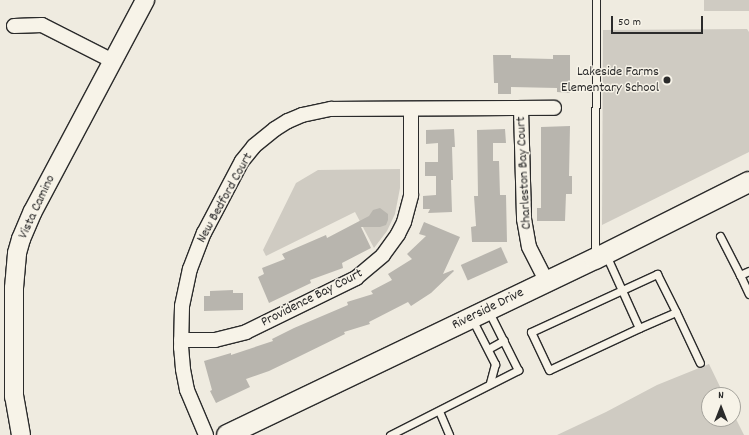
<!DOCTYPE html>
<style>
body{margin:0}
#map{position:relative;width:749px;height:435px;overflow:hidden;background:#efebe0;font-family:Dekko,sans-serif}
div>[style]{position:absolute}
.green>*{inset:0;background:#cfcbc2;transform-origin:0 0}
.building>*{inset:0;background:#b8b5ae;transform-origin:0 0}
.roads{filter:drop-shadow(1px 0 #2b2b2b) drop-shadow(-1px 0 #2b2b2b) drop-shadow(0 1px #2b2b2b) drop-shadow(0 -1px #2b2b2b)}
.service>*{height:7px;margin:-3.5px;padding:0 3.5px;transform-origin:3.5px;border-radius:3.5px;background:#f7f3e8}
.minor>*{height:14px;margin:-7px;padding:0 7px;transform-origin:7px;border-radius:7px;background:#f7f3e8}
.tertiary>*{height:18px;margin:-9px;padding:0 9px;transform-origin:9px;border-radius:9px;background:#f7f3e8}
.secondary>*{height:20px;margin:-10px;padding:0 10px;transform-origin:10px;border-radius:10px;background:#f7f3e8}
.dots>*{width:11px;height:11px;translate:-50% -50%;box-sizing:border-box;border:2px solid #f7f3e8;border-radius:50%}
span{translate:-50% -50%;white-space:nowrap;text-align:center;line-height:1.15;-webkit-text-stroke:3px #f7f3e8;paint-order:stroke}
.poi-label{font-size:14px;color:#2b2b2b}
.right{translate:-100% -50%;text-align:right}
.street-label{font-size:14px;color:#2b2b2b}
.north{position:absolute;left:701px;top:387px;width:40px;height:40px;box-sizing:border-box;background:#f7f3e8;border:1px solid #a5a39c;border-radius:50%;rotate:0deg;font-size:11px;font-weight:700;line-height:16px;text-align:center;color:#2b2b2b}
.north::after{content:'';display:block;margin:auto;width:14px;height:18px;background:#2b2b2b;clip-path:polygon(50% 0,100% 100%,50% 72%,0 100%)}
.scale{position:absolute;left:611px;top:16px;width:92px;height:18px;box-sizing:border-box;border:2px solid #2b2b2b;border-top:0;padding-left:5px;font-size:12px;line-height:14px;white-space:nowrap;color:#2b2b2b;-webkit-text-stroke:3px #f7f3e8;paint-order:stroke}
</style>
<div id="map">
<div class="green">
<i style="left:704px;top:0;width:45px;height:11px"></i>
<i style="clip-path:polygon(747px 29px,749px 32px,749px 152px,602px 225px,603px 30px)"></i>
<i style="clip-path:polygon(400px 169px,400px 188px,395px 214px,387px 231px,374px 248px,355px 212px,266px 256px,263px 250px,296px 183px,318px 170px)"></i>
<i style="clip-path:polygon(709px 364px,724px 395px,709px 395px,709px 419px,733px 419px,733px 413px,744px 435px,557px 435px,606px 412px,657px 385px)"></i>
</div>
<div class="building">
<i style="clip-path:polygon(493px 55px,511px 55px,511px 58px,553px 59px,553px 55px,570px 55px,570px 93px,557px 92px,557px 88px,511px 87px,511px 94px,498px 94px,498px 83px,494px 83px)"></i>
<i style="clip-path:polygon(570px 126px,569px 176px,572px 176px,572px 194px,566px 194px,565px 221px,537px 221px,537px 208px,541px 208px,541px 127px)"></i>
<i style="clip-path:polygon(454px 129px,455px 147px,452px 147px,453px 180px,451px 180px,452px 212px,428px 213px,430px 209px,423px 209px,423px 196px,436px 195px,436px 176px,425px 176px,425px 162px,438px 162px,438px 143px,426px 144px,426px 130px)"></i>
<i style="clip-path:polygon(505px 129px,506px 143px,493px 143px,493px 161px,499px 161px,500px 195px,506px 195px,507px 242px,472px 242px,471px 227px,476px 226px,474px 196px,478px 196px,477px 130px)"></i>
<i style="clip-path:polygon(380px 208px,388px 214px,388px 220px,386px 225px,380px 227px,361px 227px,371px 248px,342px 263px,343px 268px,310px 280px,311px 283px,269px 303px,258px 277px,264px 274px,262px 268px,285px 259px,282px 254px,326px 235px,327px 238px,369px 216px,373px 210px)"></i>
<i style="clip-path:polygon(424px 222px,460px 237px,443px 274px,453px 270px,454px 271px,431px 293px,411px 306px,408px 302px,369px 322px,370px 324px,344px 332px,345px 334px,296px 358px,269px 371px,246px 379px,250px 387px,216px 403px,210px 391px,212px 390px,204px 361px,231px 353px,231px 355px,273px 341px,272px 339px,294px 328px,348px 305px,347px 302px,373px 294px,371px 291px,392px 280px,388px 274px,412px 259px,407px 254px,426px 236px,419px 234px)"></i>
<i style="left:501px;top:247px;width:17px;height:44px;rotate:66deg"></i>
<i style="clip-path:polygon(233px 290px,233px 293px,243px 293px,243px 310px,204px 311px,204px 296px,210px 296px,210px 291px)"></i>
</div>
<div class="roads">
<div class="service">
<i style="left:720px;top:236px;width:44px;rotate:62.9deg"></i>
<i style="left:606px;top:255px;width:80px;rotate:65.7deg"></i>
<i style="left:639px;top:328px;width:40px;rotate:-23.4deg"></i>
<i style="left:676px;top:312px;width:56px;rotate:64.8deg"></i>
<i style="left:595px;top:256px;width:256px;rotate:-89.8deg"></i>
<i style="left:749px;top:271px;width:10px;rotate:156deg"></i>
<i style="left:740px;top:275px;width:21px;rotate:65deg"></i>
<i style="left:472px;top:319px;width:51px;rotate:62.9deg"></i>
<i style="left:495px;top:364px;width:20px;rotate:105deg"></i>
<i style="left:639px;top:328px;width:99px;rotate:155deg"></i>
<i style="left:549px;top:370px;width:42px;rotate:-115.3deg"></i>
<i style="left:531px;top:332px;width:139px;rotate:-24.7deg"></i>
<i style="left:657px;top:274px;width:42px;rotate:63.4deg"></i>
<i style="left:488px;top:349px;width:18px;rotate:-29deg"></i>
<i style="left:439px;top:411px;width:26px;rotate:67deg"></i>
<i style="left:390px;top:435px;width:144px;rotate:-26.9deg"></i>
<i style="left:518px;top:370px;width:65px;rotate:-116.6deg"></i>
</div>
<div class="minor">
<i style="left:14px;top:26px;width:28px;rotate:-2deg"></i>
<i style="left:42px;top:25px;width:80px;rotate:26.9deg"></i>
<i style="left:521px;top:109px;width:110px;rotate:88.4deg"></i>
<i style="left:524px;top:219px;width:28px;rotate:80deg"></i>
<i style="left:529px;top:247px;width:38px;rotate:63deg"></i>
<i style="left:181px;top:340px;width:34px"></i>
<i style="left:215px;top:340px;width:32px;rotate:-14deg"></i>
<i style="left:246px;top:332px;width:123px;rotate:-26.1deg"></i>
<i style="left:356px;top:278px;width:35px;rotate:-40deg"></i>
<i style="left:383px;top:255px;width:26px;rotate:-54deg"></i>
<i style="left:398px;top:234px;width:13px;rotate:-63deg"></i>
<i style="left:404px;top:222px;width:28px;rotate:-75deg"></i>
<i style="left:411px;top:195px;width:86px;rotate:-90deg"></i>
<i style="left:206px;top:435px;width:49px;rotate:-112.9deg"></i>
<i style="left:187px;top:390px;width:21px;rotate:-101deg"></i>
<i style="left:183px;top:369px;width:21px;rotate:-95deg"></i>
<i style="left:181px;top:348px;width:42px;rotate:-88.6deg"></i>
<i style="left:182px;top:306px;width:38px;rotate:-78deg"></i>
<i style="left:190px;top:269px;width:39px;rotate:-69deg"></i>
<i style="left:204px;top:233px;width:81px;rotate:-62.2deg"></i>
<i style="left:242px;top:161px;width:19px;rotate:-51deg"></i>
<i style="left:254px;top:146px;width:27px;rotate:-39deg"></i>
<i style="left:275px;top:129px;width:15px;rotate:-32deg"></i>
<i style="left:288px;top:121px;width:15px;rotate:-23deg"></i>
<i style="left:302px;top:115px;width:30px;rotate:-12deg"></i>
<i style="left:331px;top:109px;width:223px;rotate:-0.3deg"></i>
</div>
<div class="tertiary">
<i style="left:21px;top:435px;width:39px;rotate:-100deg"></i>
<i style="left:14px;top:397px;width:109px;rotate:-90deg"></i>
<i style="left:14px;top:288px;width:35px;rotate:-85deg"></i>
<i style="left:17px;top:253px;width:15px;rotate:-74deg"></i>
<i style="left:21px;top:239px;width:30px;rotate:-67deg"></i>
<i style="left:33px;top:211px;width:239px;rotate:-62deg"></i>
</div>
<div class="secondary">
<i style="left:227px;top:435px;width:408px;rotate:-25.6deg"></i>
<i style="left:595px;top:259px;width:172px;rotate:-26.6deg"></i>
</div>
</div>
<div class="dots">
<i style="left:667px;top:80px;background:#2b2b2b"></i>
</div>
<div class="poi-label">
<span class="right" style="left:659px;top:80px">Lakeside Farms<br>Elementary School</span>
</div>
<div class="street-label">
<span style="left:524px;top:173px;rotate:-93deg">Charleston Bay Court</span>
<span style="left:225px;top:198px;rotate:-61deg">New Bedford Court</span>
<span style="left:37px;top:207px;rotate:-65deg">Vista Camino</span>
<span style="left:312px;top:298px;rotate:-27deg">Providence Bay Court</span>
<span style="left:488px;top:309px;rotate:-26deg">Riverside Drive</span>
</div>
<div class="north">N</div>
<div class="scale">50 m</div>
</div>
